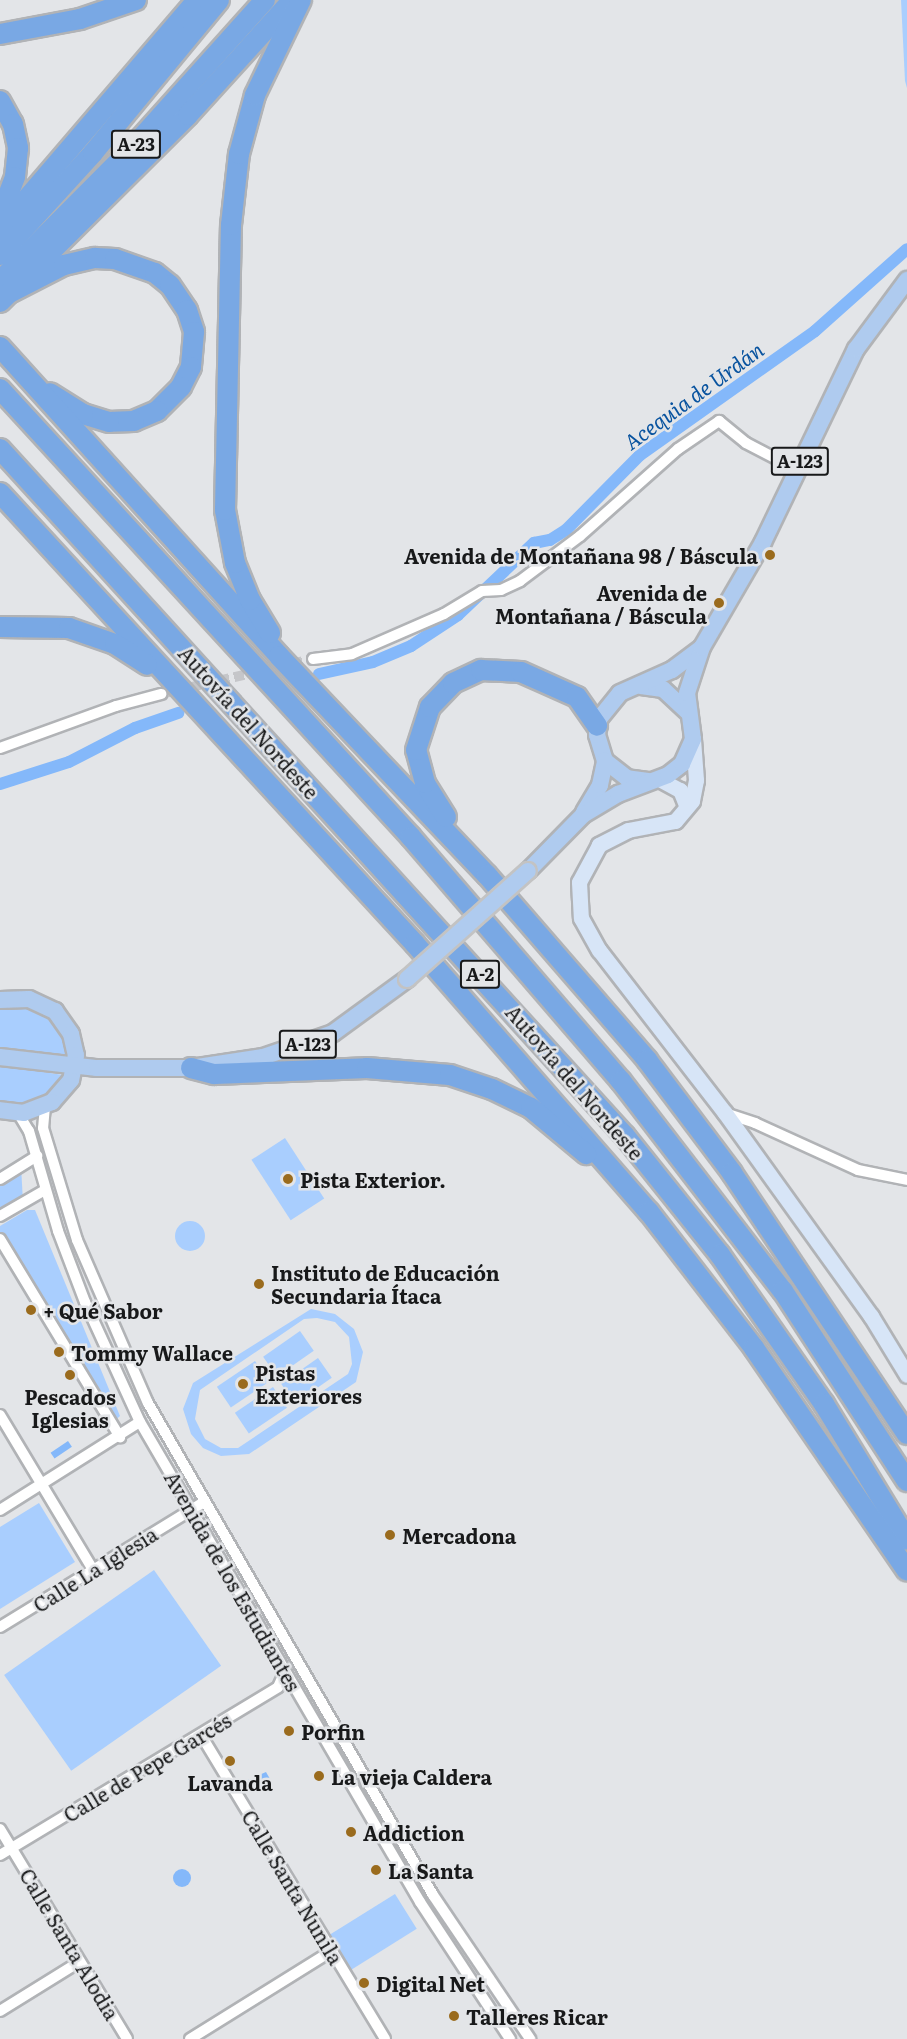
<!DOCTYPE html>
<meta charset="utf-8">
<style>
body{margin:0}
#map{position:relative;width:907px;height:2039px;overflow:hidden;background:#e3e5e8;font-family:Literata,serif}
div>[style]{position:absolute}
.green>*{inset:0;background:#a9cefe;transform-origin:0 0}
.round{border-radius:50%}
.water>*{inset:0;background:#84b8fa;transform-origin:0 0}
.canal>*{height:12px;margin:-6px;padding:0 6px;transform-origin:6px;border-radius:6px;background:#84b8fa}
.street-tunnel>*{height:10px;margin-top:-5px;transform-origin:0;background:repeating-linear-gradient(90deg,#c5c6c9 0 10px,transparent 0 15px)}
.roads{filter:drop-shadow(2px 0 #b1b3b6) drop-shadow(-2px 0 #b1b3b6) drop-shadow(0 2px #b1b3b6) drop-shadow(0 -2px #b1b3b6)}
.street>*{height:10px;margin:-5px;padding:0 5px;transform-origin:5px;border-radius:5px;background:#fff}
.secondary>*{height:15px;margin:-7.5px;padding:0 7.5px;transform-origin:7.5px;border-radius:7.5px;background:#d7e5f7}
.primary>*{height:16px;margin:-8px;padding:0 8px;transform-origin:8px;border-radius:8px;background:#afcbef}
.highway>*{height:20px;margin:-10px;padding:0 10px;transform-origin:10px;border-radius:10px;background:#79a8e4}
.bridges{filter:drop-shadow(2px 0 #c3c3c3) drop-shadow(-2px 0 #c3c3c3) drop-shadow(0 2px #c3c3c3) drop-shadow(0 -2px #c3c3c3)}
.primary-bridge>*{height:16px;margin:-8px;padding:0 8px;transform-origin:8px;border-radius:8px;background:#afcbef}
.dots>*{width:16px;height:16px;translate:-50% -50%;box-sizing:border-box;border:3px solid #e3e5e8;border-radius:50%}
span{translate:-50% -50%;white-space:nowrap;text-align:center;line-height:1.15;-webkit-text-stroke:5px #e3e5e8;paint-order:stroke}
.shield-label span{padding:2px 4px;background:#e3e5e8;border:2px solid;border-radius:4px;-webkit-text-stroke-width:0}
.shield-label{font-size:18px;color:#18191a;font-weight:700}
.poi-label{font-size:20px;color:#18191a;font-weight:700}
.right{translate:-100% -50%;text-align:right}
.left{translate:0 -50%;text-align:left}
.street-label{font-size:20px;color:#18191a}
.water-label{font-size:21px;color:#08539f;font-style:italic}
</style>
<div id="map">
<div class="green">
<i style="clip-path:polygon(901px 0,907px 0,907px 88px,905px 81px)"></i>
<i style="clip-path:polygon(0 1005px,35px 1006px,61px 1027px,68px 1056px,0 1047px)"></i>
<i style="clip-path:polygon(0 1065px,63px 1075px,64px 1077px,53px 1092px,27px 1106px,0 1104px)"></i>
<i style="left:285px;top:1138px;width:72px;height:40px;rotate:57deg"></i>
<i style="clip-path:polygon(21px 1166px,23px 1202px,0 1216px,0 1179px)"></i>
<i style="clip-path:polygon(27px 1210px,35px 1210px,120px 1416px,112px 1423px,0 1239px,0 1226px)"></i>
<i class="round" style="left:175px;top:1221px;width:30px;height:30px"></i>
<i style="clip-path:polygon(evenodd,311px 1309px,335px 1314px,354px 1329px,363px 1352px,356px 1382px,249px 1454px,221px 1456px,203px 1448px,191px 1434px,183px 1409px,193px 1383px,311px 1309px,317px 1318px,335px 1322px,349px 1337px,352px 1364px,348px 1374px,238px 1448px,221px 1448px,205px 1439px,195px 1419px,200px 1390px,304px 1319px,317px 1318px)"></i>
<i style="left:300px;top:1331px;width:24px;height:45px;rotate:55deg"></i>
<i style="left:318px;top:1358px;width:24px;height:45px;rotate:55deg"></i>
<i style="left:255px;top:1361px;width:25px;height:46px;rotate:56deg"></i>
<i style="left:273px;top:1387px;width:25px;height:46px;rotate:56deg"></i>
<i style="clip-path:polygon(39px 1503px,75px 1562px,0 1609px,0 1527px)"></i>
<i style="left:154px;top:1570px;width:117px;height:183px;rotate:55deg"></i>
<i style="left:395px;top:1894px;width:41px;height:79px;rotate:58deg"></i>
</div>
<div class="water">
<i style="left:68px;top:1441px;width:7px;height:21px;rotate:56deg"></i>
<i style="clip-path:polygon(266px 1772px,270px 1779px,254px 1788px,248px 1780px)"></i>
<i class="round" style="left:173px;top:1869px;width:18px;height:18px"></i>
</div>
<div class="canal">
<i style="left:319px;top:674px;width:55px;rotate:-12.5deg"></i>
<i style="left:373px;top:662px;width:41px;rotate:-22.8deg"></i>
<i style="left:411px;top:646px;width:56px;rotate:-33.4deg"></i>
<i style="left:458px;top:615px;width:105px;rotate:-43.5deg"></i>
<i style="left:534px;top:543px;width:16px;rotate:-11deg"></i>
<i style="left:550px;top:540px;width:19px;rotate:-32deg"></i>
<i style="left:566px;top:530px;width:105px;rotate:-45.4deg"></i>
<i style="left:640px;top:455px;width:214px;rotate:-35.3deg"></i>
<i style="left:815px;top:331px;width:123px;rotate:-41.7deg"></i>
<i style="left:0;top:784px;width:72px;rotate:-17.7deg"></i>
<i style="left:69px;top:762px;width:74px;rotate:-27.3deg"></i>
<i style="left:135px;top:728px;width:46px;rotate:-19.2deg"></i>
</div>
<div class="street-tunnel">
<i style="left:161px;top:694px;width:156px;rotate:-13deg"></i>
</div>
<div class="roads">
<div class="street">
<i style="left:313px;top:659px;width:39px;rotate:-7deg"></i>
<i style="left:352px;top:654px;width:100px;rotate:-23.5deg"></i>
<i style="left:444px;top:614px;width:44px;rotate:-31.2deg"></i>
<i style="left:482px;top:591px;width:19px;rotate:-3deg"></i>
<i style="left:501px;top:590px;width:21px;rotate:-25deg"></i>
<i style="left:520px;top:581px;width:75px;rotate:-36.9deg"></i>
<i style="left:580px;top:536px;width:131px;rotate:-41.6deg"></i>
<i style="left:678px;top:449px;width:50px;rotate:-34.3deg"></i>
<i style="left:719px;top:421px;width:35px;rotate:39deg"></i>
<i style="left:746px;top:443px;width:56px;rotate:27.5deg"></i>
<i style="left:0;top:748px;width:123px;rotate:-19.9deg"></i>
<i style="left:116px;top:706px;width:47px;rotate:-14.9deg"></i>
<i style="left:45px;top:1106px;width:22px;rotate:95deg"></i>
<i style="left:43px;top:1128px;width:117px;rotate:73.1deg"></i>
<i style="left:77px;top:1240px;width:178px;rotate:66.5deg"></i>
<i style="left:148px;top:1403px;width:569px;rotate:59.92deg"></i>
<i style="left:433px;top:1895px;width:174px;rotate:56deg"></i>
<i style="left:18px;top:1113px;width:21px;rotate:59deg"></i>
<i style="left:29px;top:1131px;width:104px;rotate:73.8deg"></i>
<i style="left:58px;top:1231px;width:76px;rotate:69.2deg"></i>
<i style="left:85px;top:1302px;width:132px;rotate:65.4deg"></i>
<i style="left:140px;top:1422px;width:556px;rotate:59.74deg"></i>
<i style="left:420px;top:1902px;width:164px;rotate:56.7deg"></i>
<i style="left:725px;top:1113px;width:32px;rotate:18deg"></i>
<i style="left:755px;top:1123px;width:113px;rotate:24.5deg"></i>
<i style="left:858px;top:1170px;width:50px;rotate:11.5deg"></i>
<i style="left:0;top:1179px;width:44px;rotate:-31.9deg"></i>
<i style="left:0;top:1216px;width:52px;rotate:-30deg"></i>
<i style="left:0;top:1239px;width:232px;rotate:58.8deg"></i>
<i style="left:0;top:1415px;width:181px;rotate:59deg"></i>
<i style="left:0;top:1510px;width:165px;rotate:-32.2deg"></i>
<i style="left:0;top:1627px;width:239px;rotate:-31.5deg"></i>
<i style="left:201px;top:1735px;width:355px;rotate:58.8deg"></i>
<i style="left:0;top:1829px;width:245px;rotate:58.8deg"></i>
<i style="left:0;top:1855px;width:325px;rotate:-31.1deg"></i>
<i style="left:278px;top:1687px;width:17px;rotate:-66deg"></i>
<i style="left:0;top:2011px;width:93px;rotate:-31.8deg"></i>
<i style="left:190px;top:2039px;width:168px;rotate:-31.9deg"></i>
</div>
<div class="secondary">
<i style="left:693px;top:739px;width:41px;rotate:85.8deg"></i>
<i style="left:696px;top:780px;width:21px;rotate:101deg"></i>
<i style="left:692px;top:801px;width:26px;rotate:130deg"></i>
<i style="left:675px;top:821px;width:48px;rotate:169.2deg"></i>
<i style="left:628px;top:830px;width:33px;rotate:153deg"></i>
<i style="left:599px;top:845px;width:42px;rotate:118.4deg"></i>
<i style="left:579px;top:882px;width:36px;rotate:87deg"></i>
<i style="left:581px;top:918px;width:37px;rotate:61deg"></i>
<i style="left:599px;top:950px;width:206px;rotate:52.3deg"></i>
<i style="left:725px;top:1113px;width:250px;rotate:54.3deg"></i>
<i style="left:871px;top:1316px;width:69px;rotate:58.6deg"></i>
<i style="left:659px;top:779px;width:24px;rotate:28deg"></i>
<i style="left:680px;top:790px;width:18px;rotate:68deg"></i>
</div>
<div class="primary">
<i style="left:641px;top:686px;width:22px;rotate:8deg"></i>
<i style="left:663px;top:689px;width:33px;rotate:43deg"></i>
<i style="left:648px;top:781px;width:21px;rotate:-172deg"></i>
<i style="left:627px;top:778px;width:28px;rotate:-142deg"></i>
<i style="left:605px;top:761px;width:27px;rotate:-107deg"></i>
<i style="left:597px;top:735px;width:16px;rotate:-83deg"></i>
<i style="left:599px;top:719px;width:33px;rotate:-51deg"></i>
<i style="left:620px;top:693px;width:57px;rotate:-23.9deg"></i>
<i style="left:672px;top:670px;width:36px;rotate:-37deg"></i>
<i style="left:584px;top:812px;width:31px;rotate:-59deg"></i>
<i style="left:600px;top:785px;width:25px;rotate:-78deg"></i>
<i style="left:528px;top:871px;width:78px;rotate:-45.5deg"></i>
<i style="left:583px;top:815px;width:41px;rotate:-31deg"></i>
<i style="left:618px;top:794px;width:53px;rotate:-20.8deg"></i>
<i style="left:668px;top:775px;width:18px;rotate:-38deg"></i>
<i style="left:682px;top:764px;width:27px;rotate:-66deg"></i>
<i style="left:693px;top:739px;width:46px;rotate:-97.4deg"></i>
<i style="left:687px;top:693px;width:48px;rotate:-71.9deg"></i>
<i style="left:702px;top:647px;width:121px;rotate:-59.8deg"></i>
<i style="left:763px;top:542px;width:214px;rotate:-64.3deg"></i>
<i style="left:856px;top:349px;width:86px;rotate:-53.5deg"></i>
<i style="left:0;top:1000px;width:29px;rotate:-2deg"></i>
<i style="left:29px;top:999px;width:29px;rotate:25deg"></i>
<i style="left:55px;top:1011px;width:28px;rotate:55deg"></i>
<i style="left:71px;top:1034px;width:22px;rotate:77deg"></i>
<i style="left:76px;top:1055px;width:25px;rotate:101deg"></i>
<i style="left:71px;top:1080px;width:29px;rotate:131deg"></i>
<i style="left:52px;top:1102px;width:30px;rotate:159deg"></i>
<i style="left:24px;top:1113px;width:24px;rotate:-173deg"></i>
<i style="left:0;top:1057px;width:98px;rotate:6.5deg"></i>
<i style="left:97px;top:1068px;width:94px"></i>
<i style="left:191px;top:1068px;width:73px;rotate:-8.7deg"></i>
<i style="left:263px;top:1057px;width:74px;rotate:-18.9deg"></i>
<i style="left:333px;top:1033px;width:92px;rotate:-36.1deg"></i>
</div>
<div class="highway">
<i style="left:0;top:34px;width:81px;rotate:-10.6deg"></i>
<i style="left:80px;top:19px;width:59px;rotate:-18.7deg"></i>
<i style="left:0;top:101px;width:26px;rotate:61deg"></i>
<i style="left:13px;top:124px;width:25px;rotate:78deg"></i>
<i style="left:18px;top:148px;width:29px;rotate:96deg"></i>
<i style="left:15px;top:177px;width:42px;rotate:111deg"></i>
<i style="left:0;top:230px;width:303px;rotate:-49.4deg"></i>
<i style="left:0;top:255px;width:138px;rotate:-47.6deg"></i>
<i style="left:93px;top:153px;width:198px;rotate:-50.5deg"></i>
<i style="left:0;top:281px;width:190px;rotate:-45.2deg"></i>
<i style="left:134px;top:146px;width:196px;rotate:-48.1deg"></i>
<i style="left:11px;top:292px;width:59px;rotate:-27deg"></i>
<i style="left:64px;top:265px;width:32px;rotate:-13deg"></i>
<i style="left:95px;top:258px;width:20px;rotate:3deg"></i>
<i style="left:115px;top:259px;width:42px;rotate:19.3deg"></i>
<i style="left:155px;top:273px;width:19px;rotate:39deg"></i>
<i style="left:170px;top:285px;width:30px;rotate:56deg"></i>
<i style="left:187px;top:310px;width:23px;rotate:72deg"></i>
<i style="left:194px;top:332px;width:35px;rotate:95deg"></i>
<i style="left:191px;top:367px;width:22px;rotate:117deg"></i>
<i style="left:181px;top:387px;width:34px;rotate:135deg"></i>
<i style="left:157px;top:411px;width:25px;rotate:157deg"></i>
<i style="left:134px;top:421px;width:25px;rotate:178deg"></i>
<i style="left:109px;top:422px;width:27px;rotate:-163deg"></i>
<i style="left:83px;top:414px;width:39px;rotate:-148deg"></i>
<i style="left:0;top:302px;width:265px;rotate:-44.8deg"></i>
<i style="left:188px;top:115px;width:153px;rotate:-47.7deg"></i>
<i style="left:0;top:347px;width:416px;rotate:47.9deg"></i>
<i style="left:279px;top:656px;width:302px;rotate:46.5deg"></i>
<i style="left:487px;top:875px;width:245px;rotate:49.1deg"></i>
<i style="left:647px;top:1060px;width:141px;rotate:53deg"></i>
<i style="left:732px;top:1173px;width:314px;rotate:56.2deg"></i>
<i style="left:0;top:389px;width:608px;rotate:47.47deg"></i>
<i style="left:411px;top:837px;width:322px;rotate:49.3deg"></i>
<i style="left:621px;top:1081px;width:265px;rotate:52.4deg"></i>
<i style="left:783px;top:1291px;width:227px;rotate:56.9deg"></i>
<i style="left:0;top:449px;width:929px;rotate:47.71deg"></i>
<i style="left:625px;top:1136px;width:152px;rotate:51.4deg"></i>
<i style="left:720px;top:1255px;width:182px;rotate:55.1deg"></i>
<i style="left:824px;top:1404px;width:159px;rotate:58.6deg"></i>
<i style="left:0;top:493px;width:613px;rotate:47.38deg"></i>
<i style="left:415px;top:944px;width:356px;rotate:48.9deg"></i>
<i style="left:649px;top:1212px;width:172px;rotate:52.3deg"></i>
<i style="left:754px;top:1348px;width:270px;rotate:55.5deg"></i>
<i style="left:0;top:627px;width:69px;rotate:0.8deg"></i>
<i style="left:69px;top:628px;width:49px;rotate:19.2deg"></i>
<i style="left:115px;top:644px;width:38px;rotate:33deg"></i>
<i style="left:270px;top:633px;width:39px;rotate:-121deg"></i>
<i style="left:250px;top:600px;width:40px;rotate:-112deg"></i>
<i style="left:235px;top:563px;width:54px;rotate:-100.7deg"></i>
<i style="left:225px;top:510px;width:285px;rotate:-88.8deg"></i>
<i style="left:231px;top:225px;width:71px;rotate:-83.6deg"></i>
<i style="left:239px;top:154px;width:61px;rotate:-74.8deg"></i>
<i style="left:255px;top:95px;width:106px;rotate:-64.2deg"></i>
<i style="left:446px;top:817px;width:40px;rotate:-122deg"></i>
<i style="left:425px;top:783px;width:34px;rotate:-105deg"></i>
<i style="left:416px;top:750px;width:45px;rotate:-72deg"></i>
<i style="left:430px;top:707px;width:33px;rotate:-46deg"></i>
<i style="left:453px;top:683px;width:31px;rotate:-25deg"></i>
<i style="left:481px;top:670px;width:40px;rotate:2.9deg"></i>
<i style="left:521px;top:672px;width:61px;rotate:24.1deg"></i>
<i style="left:577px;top:697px;width:35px;rotate:55deg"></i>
<i style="left:191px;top:1068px;width:24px;rotate:15deg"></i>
<i style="left:214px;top:1074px;width:153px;rotate:-2.2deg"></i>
<i style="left:367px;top:1068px;width:83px;rotate:4.8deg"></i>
<i style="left:450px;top:1075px;width:44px;rotate:18.4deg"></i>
<i style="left:492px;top:1089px;width:43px;rotate:26deg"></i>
<i style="left:531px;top:1108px;width:72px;rotate:39.9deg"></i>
</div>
</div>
<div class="bridges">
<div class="primary-bridge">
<i style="left:407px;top:979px;width:162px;rotate:-41.8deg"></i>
</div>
</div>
<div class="dots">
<i style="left:770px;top:555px;background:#9a6b1d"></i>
<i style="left:719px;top:603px;background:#9a6b1d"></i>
<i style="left:288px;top:1179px;background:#9a6b1d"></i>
<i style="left:259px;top:1284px;background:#9a6b1d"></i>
<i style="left:31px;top:1310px;background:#9a6b1d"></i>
<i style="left:59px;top:1352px;background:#9a6b1d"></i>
<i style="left:70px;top:1375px;background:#9a6b1d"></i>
<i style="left:243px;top:1384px;background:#9a6b1d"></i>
<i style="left:390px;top:1535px;background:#9a6b1d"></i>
<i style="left:289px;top:1731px;background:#9a6b1d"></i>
<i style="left:230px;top:1761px;background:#9a6b1d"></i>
<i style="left:319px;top:1776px;background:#9a6b1d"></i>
<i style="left:351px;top:1832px;background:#9a6b1d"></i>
<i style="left:376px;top:1870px;background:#9a6b1d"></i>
<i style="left:364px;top:1983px;background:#9a6b1d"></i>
<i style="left:454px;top:2016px;background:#9a6b1d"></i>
</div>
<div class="shield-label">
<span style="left:136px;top:144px">A-23</span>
<span style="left:800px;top:461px">A-123</span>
<span style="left:480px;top:974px">A-2</span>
<span style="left:308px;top:1044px">A-123</span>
</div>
<div class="poi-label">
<span class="right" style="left:758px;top:555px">Avenida de Montañana 98 / Báscula</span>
<span class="right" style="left:707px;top:604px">Avenida de<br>Montañana / Báscula</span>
<span class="left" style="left:300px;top:1179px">Pista Exterior.</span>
<span class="left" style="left:271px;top:1284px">Instituto de Educación<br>Secundaria Ítaca</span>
<span class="left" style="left:43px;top:1310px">+ Qué Sabor</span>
<span class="left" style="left:71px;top:1352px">Tommy Wallace</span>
<span class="left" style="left:255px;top:1384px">Pistas<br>Exteriores</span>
<span style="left:70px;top:1408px">Pescados<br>Iglesias</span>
<span class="left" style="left:402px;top:1535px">Mercadona</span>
<span class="left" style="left:301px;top:1731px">Porfin</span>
<span class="left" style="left:331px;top:1776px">La vieja Caldera</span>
<span style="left:230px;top:1782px">Lavanda</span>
<span class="left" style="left:363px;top:1832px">Addiction</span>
<span class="left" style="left:388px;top:1870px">La Santa</span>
<span class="left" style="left:376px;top:1983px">Digital Net</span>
<span class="left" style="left:466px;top:2016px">Talleres Ricar</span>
</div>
<div class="street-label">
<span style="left:249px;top:722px;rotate:48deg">Autovía del Nordeste</span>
<span style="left:575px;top:1082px;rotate:49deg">Autovía del Nordeste</span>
<span style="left:95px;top:1569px;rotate:-32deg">Calle La Iglesia</span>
<span style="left:233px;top:1581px;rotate:60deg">Avenida de los Estudiantes</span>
<span style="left:147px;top:1767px;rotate:-31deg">Calle de Pepe Garcés</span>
<span style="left:293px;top:1887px;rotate:59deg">Calle Santa Nunila</span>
<span style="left:70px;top:1944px;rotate:59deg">Calle Santa Alodia</span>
</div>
<div class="water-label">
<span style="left:693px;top:395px;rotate:-36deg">Acequia de Urdán</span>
</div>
</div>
